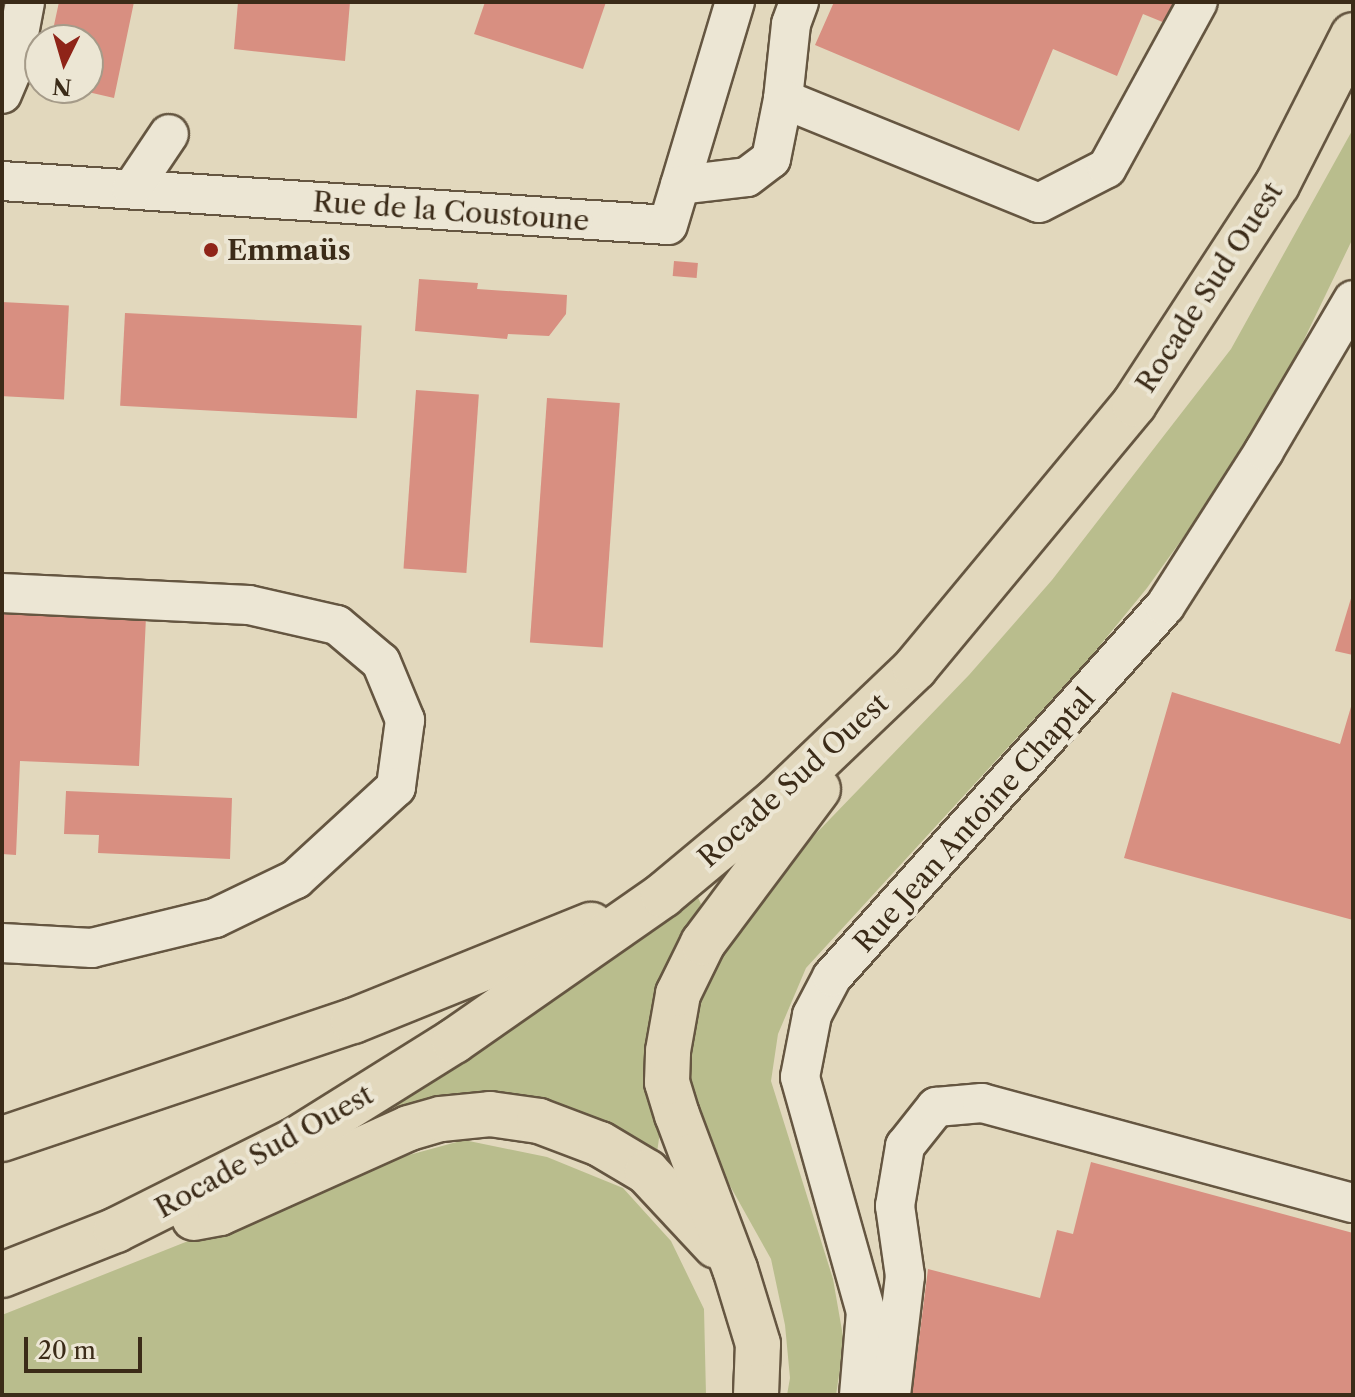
<!DOCTYPE html>
<meta charset="utf-8">
<style>
body{margin:0}
#map{position:relative;width:1355px;height:1397px;overflow:hidden;background:#e2d8bd;font-family:"Libre Caslon Text",serif}
div>[style]{position:absolute}
.green>*{inset:0;background:#b9bd8d}
.building>*{inset:0;background:#d88f81;transform-origin:0 0}
.roads{filter:drop-shadow(2px 0 #655641) drop-shadow(-2px 0 #655641) drop-shadow(0 2px #655641) drop-shadow(0 -2px #655641)}
.minor>*{height:38px;margin:-19px;padding:0 19px;transform-origin:19px;border-radius:19px;background:#ece6d4}
.major>*{height:44px;margin:-22px;padding:0 22px;transform-origin:22px;border-radius:22px;background:#e2d8bd}
.dots>*{width:22px;height:22px;translate:-50% -50%;box-sizing:border-box;border:4px solid #ece6d4;border-radius:50%}
span{translate:-50% -50%;white-space:nowrap;text-align:center;line-height:1.15;-webkit-text-stroke:8px #ece6d4;paint-order:stroke}
.street-label{font-size:28px;color:#3b2b18}
.poi-label{font-size:28px;color:#3b2b18;font-weight:700}
.left{translate:0 -50%;text-align:left}
.frame{position:absolute;inset:0;border:4px solid #3b2b18;pointer-events:none}
.north{position:absolute;left:24px;top:24px;width:80px;height:80px;box-sizing:border-box;background:#ece6d4;border:2px solid #a59b89;border-radius:50%;rotate:185deg;font-size:22px;font-weight:700;line-height:32px;text-align:center;color:#3b2b18}
.north::after{content:'';display:block;margin:auto;width:28px;height:36px;background:#8f2418;clip-path:polygon(50% 0,100% 100%,50% 72%,0 100%)}
.scale{position:absolute;left:24px;top:1337px;width:118px;height:36px;box-sizing:border-box;border:4px solid #3b2b18;border-top:0;padding-left:10px;font-size:24px;line-height:28px;white-space:nowrap;color:#3b2b18;-webkit-text-stroke:6px #ece6d4;paint-order:stroke}
</style>
<div id="map">
<div class="green">
<i style="clip-path:polygon(1353px 129px,1353px 238px,1299px 350px,1225px 479px,1147px 588px,1088px 660px,806px 968px,778px 1034px,771px 1081px,833px 1279px,844px 1342px,836px 1395px,787px 1395px,790px 1378px,785px 1325px,771px 1259px,710px 1150px,689px 1094px,688px 1042px,708px 975px,749px 903px,969px 675px,1052px 580px,1231px 349px)"></i>
<i style="clip-path:polygon(695px 891px,701px 904px,667px 966px,649px 1032px,645px 1082px,653px 1119px,660px 1132px,656px 1159px,456px 1095px,390px 1108px,492px 1040px)"></i>
<i style="clip-path:polygon(464px 1140px,547px 1157px,623px 1188px,671px 1241px,704px 1309px,706px 1395px,2px 1395px,2px 1315px,241px 1220px,365px 1167px)"></i>
</div>
<div class="building">
<i style="clip-path:polygon(59px 2px,134px 2px,114px 98px,75px 89px,88px 88px,88px 40px,51px 39px)"></i>
<i style="clip-path:polygon(238px 2px,350px 2px,345px 61px,234px 49px)"></i>
<i style="clip-path:polygon(485px 2px,606px 2px,583px 69px,474px 34px)"></i>
<i style="clip-path:polygon(834px 2px,1174px 2px,1165px 23px,1143px 14px,1117px 76px,1053px 49px,1019px 131px,815px 45px)"></i>
<i style="left:674px;top:261px;width:24px;height:15px;rotate:5deg"></i>
<i style="clip-path:polygon(419px 279px,478px 283px,477px 289px,567px 295px,566px 314px,549px 336px,508px 334px,507px 339px,415px 331px)"></i>
<i style="left:2px;top:302px;width:67px;height:94px;rotate:3deg"></i>
<i style="left:125px;top:313px;width:237px;height:93px;rotate:3deg"></i>
<i style="left:416px;top:390px;width:63px;height:179px;rotate:4deg"></i>
<i style="left:547px;top:398px;width:73px;height:245px;rotate:4deg"></i>
<i style="clip-path:polygon(1352px 595px,1353px 596px,1353px 655px,1335px 651px)"></i>
<i style="clip-path:polygon(2px 611px,146px 617px,139px 766px,20px 761px,16px 855px,2px 854px)"></i>
<i style="clip-path:polygon(1172px 692px,1340px 744px,1353px 700px,1353px 920px,1124px 858px)"></i>
<i style="clip-path:polygon(66px 791px,232px 798px,230px 859px,98px 853px,99px 835px,64px 834px)"></i>
<i style="clip-path:polygon(1091px 1162px,1353px 1233px,1353px 1395px,912px 1395px,928px 1269px,1040px 1298px,1057px 1230px,1073px 1234px)"></i>
</div>
<div class="roads">
<div class="minor">
<i style="left:799px;top:2px;width:23px;rotate:110deg"></i>
<i style="left:791px;top:24px;width:75px;rotate:96.1deg"></i>
<i style="left:783px;top:99px;width:276px;rotate:22.1deg"></i>
<i style="left:1039px;top:203px;width:76px;rotate:-27.2deg"></i>
<i style="left:1107px;top:168px;width:189px;rotate:-61.3deg"></i>
<i style="left:2px;top:94px;width:25px;rotate:-67deg"></i>
<i style="left:12px;top:71px;width:70px;rotate:-79.3deg"></i>
<i style="left:2px;top:181px;width:667px;rotate:3.78deg"></i>
<i style="left:668px;top:225px;width:233px;rotate:-73.3deg"></i>
<i style="left:680px;top:185px;width:67px;rotate:-6.8deg"></i>
<i style="left:747px;top:177px;width:30px;rotate:-37deg"></i>
<i style="left:771px;top:159px;width:61px;rotate:-78.7deg"></i>
<i style="left:132px;top:189px;width:66px;rotate:-56.1deg"></i>
<i style="left:2px;top:593px;width:247px;rotate:2.8deg"></i>
<i style="left:249px;top:605px;width:90px;rotate:12.8deg"></i>
<i style="left:337px;top:625px;width:57px;rotate:40.1deg"></i>
<i style="left:381px;top:662px;width:63px;rotate:67.5deg"></i>
<i style="left:405px;top:720px;width:68px;rotate:97.7deg"></i>
<i style="left:396px;top:787px;width:136px;rotate:137.4deg"></i>
<i style="left:296px;top:879px;width:90px;rotate:154.3deg"></i>
<i style="left:215px;top:918px;width:127px;rotate:166.3deg"></i>
<i style="left:92px;top:948px;width:90px;rotate:-176.8deg"></i>
<i style="left:859px;top:1395px;width:83px;rotate:-85.2deg"></i>
<i style="left:866px;top:1312px;width:244px;rotate:-105.7deg"></i>
<i style="left:800px;top:1077px;width:63px;rotate:-79deg"></i>
<i style="left:812px;top:1015px;width:43px;rotate:-62.2deg"></i>
<i style="left:832px;top:977px;width:499px;rotate:-48.1deg"></i>
<i style="left:1165px;top:606px;width:184px;rotate:-57.4deg"></i>
<i style="left:1264px;top:451px;width:175px;rotate:-59.5deg"></i>
<i style="left:891px;top:1395px;width:120px;rotate:-83.3deg"></i>
<i style="left:905px;top:1276px;width:71px;rotate:-98.1deg"></i>
<i style="left:895px;top:1206px;width:61px;rotate:-80.5deg"></i>
<i style="left:905px;top:1146px;width:50px;rotate:-51.5deg"></i>
<i style="left:936px;top:1107px;width:46px;rotate:-5deg"></i>
<i style="left:982px;top:1103px;width:384px;rotate:15.1deg"></i>
</div>
<div class="major">
<i style="left:2px;top:1139px;width:370px;rotate:-18.6deg"></i>
<i style="left:353px;top:1021px;width:257px;rotate:-22deg"></i>
<i style="left:194px;top:1218px;width:26px;rotate:-11deg"></i>
<i style="left:220px;top:1213px;width:207px;rotate:-24.2deg"></i>
<i style="left:409px;top:1128px;width:33px;rotate:-16deg"></i>
<i style="left:441px;top:1119px;width:49px;rotate:-5.8deg"></i>
<i style="left:490px;top:1114px;width:49px;rotate:8.1deg"></i>
<i style="left:539px;top:1121px;width:65px;rotate:20.7deg"></i>
<i style="left:600px;top:1144px;width:55px;rotate:30.8deg"></i>
<i style="left:647px;top:1172px;width:101px;rotate:47deg"></i>
<i style="left:2px;top:1275px;width:123px;rotate:-21.5deg"></i>
<i style="left:116px;top:1230px;width:199px;rotate:-26.6deg"></i>
<i style="left:294px;top:1141px;width:189px;rotate:-32deg"></i>
<i style="left:454px;top:1041px;width:255px;rotate:-34.9deg"></i>
<i style="left:663px;top:895px;width:148px;rotate:-39.8deg"></i>
<i style="left:777px;top:800px;width:191px;rotate:-43.7deg"></i>
<i style="left:915px;top:668px;width:343px;rotate:-50.3deg"></i>
<i style="left:1134px;top:404px;width:262px;rotate:-56.9deg"></i>
<i style="left:1277px;top:185px;width:168px;rotate:-63.1deg"></i>
<i style="left:756px;top:1395px;width:51px;rotate:-87.8deg"></i>
<i style="left:758px;top:1344px;width:78px;rotate:-107deg"></i>
<i style="left:735px;top:1269px;width:165px;rotate:-110.6deg"></i>
<i style="left:677px;top:1115px;width:34px;rotate:-107deg"></i>
<i style="left:667px;top:1082px;width:31px;rotate:-88deg"></i>
<i style="left:668px;top:1051px;width:58px;rotate:-80deg"></i>
<i style="left:678px;top:994px;width:57px;rotate:-63.9deg"></i>
<i style="left:703px;top:943px;width:192px;rotate:-53.2deg"></i>
</div>
</div>
<div class="dots">
<i style="left:211px;top:250px;background:#8f2418"></i>
</div>
<div class="street-label">
<span style="left:451px;top:211px;rotate:4deg">Rue de la Coustoune</span>
<span style="left:1209px;top:287px;rotate:-57deg">Rocade Sud Ouest</span>
<span style="left:793px;top:780px;rotate:-42deg">Rocade Sud Ouest</span>
<span style="left:974px;top:820px;rotate:-48deg">Rue Jean Antoine Chaptal</span>
<span style="left:264px;top:1151px;rotate:-29deg">Rocade Sud Ouest</span>
</div>
<div class="poi-label">
<span class="left" style="left:227px;top:250px">Emmaüs</span>
</div>
<div class="frame"></div>
<div class="north">N</div>
<div class="scale">20 m</div>
</div>
